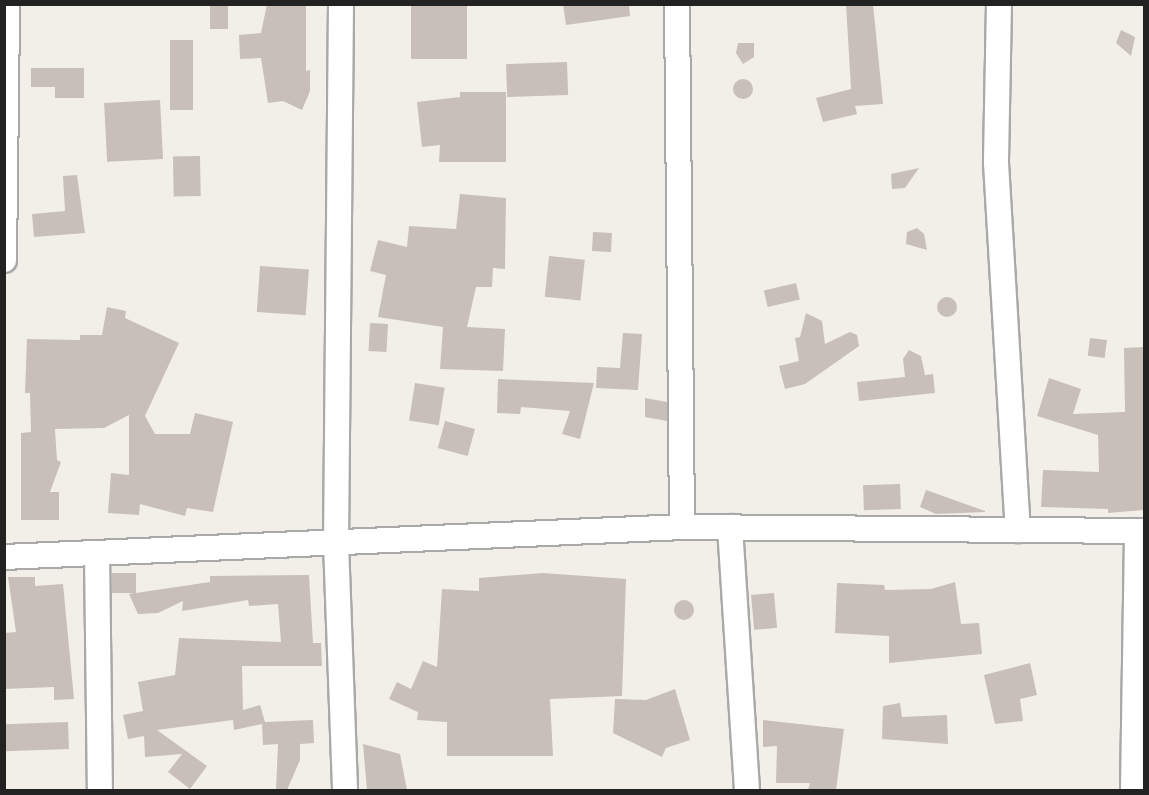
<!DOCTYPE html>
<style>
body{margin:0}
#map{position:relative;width:1149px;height:795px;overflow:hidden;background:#f2efe9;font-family:Jost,sans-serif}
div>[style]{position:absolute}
.building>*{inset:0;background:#c7bfb8;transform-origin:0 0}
.round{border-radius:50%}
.roads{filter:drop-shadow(2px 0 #a9a9a9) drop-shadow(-2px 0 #a9a9a9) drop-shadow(0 2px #a9a9a9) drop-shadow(0 -2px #a9a9a9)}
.minor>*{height:24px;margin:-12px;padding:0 12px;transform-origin:12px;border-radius:12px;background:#fff}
span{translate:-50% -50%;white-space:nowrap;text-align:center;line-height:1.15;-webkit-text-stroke:4.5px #fff;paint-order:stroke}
.frame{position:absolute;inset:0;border:6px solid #222;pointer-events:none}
</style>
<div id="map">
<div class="building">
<i style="left:210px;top:4px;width:18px;height:25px"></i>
<i style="clip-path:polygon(267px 4px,306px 4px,306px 71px,310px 70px,310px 91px,302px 110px,283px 101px,268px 103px,261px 58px,240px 59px,239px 35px,261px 33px)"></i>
<i style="left:411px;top:4px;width:56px;height:55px"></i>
<i style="clip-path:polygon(563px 4px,629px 4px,630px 16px,566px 25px)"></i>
<i style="clip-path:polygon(846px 4px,873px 4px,883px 104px,855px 106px,857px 114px,823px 122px,816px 98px,851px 89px)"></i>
<i style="clip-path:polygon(1121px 30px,1135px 37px,1131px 56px,1116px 43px)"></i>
<i style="left:170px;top:40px;width:23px;height:70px"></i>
<i style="clip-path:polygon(738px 43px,754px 43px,754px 57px,743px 64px,736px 53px)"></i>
<i style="left:567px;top:62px;width:33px;height:61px;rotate:88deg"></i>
<i style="clip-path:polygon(31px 68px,84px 68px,84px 98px,55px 98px,55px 87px,31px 87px)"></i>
<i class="round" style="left:733px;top:79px;width:20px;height:20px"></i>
<i style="clip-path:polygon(460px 92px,506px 92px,506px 162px,439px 162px,440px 145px,422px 147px,417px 102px,460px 97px)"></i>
<i style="left:160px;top:100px;width:59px;height:56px;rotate:87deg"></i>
<i style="left:200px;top:156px;width:40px;height:27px;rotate:89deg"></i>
<i style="clip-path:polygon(919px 168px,905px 188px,892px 189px,891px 174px)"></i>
<i style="clip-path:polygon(77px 175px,85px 233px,34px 237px,32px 214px,65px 211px,63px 176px)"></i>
<i style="clip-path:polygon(460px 194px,506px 198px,505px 269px,493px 268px,492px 287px,476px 287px,467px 327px,505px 329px,503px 371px,440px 369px,443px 327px,378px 317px,386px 275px,370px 271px,378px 240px,407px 247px,409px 226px,456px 229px)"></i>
<i style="clip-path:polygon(917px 228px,924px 234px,927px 250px,906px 244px,907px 232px)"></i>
<i style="left:593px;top:232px;width:19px;height:19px;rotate:3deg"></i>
<i style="left:549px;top:256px;width:36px;height:41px;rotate:6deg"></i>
<i style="left:260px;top:266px;width:49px;height:46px;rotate:4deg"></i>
<i style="left:796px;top:283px;width:17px;height:33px;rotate:77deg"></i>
<i class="round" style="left:937px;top:297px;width:20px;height:20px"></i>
<i style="clip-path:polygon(107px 307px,126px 311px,125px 318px,179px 343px,145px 416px,155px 434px,190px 434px,195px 413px,233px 422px,213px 512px,187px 508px,185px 516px,140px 504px,139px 515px,108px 513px,111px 473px,129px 475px,129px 415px,104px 428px,55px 429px,57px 460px,61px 462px,50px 492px,59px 492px,59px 520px,21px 520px,21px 433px,31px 432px,30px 393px,25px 393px,27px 339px,80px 340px,80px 335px,102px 335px)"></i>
<i style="clip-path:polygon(806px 313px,822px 321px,825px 344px,850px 332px,857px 335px,859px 346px,805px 384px,785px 389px,779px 366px,799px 361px,795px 338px,800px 337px)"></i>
<i style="left:370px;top:323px;width:18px;height:28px;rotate:3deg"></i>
<i style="clip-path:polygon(623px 333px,642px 334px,638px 390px,596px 388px,597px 367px,620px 368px)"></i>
<i style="left:1090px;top:338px;width:17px;height:18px;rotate:7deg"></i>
<i style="clip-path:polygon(1144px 347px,1144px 510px,1108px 513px,1108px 509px,1041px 507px,1043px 470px,1099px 472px,1098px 435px,1037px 416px,1049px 378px,1081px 389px,1073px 414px,1125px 412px,1124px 348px)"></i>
<i style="clip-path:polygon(909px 350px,921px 356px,925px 375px,933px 374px,935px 393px,859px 401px,857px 382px,905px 377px,903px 359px)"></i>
<i style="clip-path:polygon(498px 379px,594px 383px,580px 439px,562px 434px,570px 411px,521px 407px,520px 414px,497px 413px)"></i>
<i style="left:415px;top:383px;width:30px;height:38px;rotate:9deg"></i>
<i style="clip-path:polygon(645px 398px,667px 402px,667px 421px,645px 417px)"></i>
<i style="left:445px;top:421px;width:31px;height:28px;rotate:15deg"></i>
<i style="left:900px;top:484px;width:25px;height:37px;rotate:88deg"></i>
<i style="clip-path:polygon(926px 490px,985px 511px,985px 512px,936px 514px,920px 507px)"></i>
<i style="clip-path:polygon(112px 573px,136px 573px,136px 593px,210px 582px,210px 576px,309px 575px,313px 643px,321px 643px,322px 666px,242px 666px,243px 710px,260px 705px,265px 722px,313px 720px,314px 743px,300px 744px,300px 760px,287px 790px,276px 790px,278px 744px,263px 745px,262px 724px,234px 730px,233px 720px,157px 730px,207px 766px,190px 789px,168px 772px,182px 754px,145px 757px,144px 736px,128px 739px,123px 715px,143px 711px,138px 682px,175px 675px,179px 638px,281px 642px,278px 604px,249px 606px,248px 600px,182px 611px,183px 601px,158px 613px,138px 614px,129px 594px,134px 593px,112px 593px)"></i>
<i style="clip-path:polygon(543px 573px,626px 579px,622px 696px,550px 699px,553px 756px,447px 756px,447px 722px,417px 720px,418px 712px,389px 699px,397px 682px,411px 689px,423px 661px,437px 667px,442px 589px,479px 591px,479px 578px)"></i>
<i style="clip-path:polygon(8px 577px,35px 577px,35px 586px,63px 584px,74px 699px,54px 700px,54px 687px,4px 689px,4px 633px,16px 632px)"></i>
<i style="clip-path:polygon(955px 582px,961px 624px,979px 623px,982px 654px,889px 663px,889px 636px,835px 633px,837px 583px,884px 585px,885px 590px,931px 589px)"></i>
<i style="left:774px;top:593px;width:35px;height:23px;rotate:85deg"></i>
<i class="round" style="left:674px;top:600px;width:20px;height:20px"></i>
<i style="clip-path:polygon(1030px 663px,1037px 695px,1020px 699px,1023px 721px,995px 724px,984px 675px)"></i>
<i style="clip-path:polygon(675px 689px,690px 740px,666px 748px,662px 757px,613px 733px,615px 699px,646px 700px)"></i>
<i style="clip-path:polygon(900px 703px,902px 717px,947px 715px,948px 744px,882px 739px,883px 706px)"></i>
<i style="clip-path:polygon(763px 720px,844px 729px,836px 790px,808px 790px,810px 783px,776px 783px,777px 746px,763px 747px)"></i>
<i style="left:68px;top:722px;width:27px;height:64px;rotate:88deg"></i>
<i style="clip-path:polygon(363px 744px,400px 754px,407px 790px,367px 790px)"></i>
</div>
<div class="roads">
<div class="minor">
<i style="left:341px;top:4px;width:539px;rotate:90.53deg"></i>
<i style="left:336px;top:543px;width:247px;rotate:87.9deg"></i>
<i style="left:677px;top:4px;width:523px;rotate:89.45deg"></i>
<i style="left:999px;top:4px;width:159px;rotate:91.1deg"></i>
<i style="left:996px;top:163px;width:368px;rotate:86.6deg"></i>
<i style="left:4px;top:260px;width:256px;rotate:-89.3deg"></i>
<i style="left:730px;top:527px;width:264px;rotate:86.3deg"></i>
<i style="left:97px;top:553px;width:237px;rotate:89.3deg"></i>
<i style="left:4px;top:557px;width:679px;rotate:-2.53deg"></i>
<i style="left:682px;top:527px;width:462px;rotate:0.5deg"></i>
<i style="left:1133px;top:790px;width:259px;rotate:-89.1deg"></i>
</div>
</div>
<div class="frame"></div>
</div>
